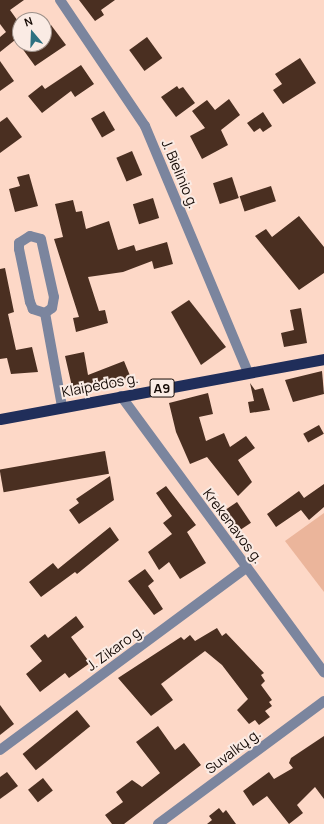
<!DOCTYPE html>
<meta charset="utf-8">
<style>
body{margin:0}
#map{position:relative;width:324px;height:824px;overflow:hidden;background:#fdd8c7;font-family:Manrope,sans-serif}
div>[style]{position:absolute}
.green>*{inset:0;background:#ebb59b}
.building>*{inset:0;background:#4a2f21;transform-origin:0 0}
.minor>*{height:10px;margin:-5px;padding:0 5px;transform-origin:5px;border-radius:5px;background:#7b859e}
.trunk>*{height:11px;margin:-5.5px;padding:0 5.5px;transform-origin:5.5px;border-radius:5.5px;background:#202e5a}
span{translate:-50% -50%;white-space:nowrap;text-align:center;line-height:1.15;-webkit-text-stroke:4px #faebe4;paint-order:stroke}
.shield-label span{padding:1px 3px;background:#faebe4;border:1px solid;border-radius:3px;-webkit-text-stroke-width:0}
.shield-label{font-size:13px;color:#140904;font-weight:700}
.street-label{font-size:14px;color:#140904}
.north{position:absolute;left:12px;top:12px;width:40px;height:40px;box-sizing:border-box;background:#faebe4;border:1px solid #9e918a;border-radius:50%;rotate:341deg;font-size:11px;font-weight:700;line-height:16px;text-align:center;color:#140904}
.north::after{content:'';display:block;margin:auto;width:14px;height:18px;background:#2d7181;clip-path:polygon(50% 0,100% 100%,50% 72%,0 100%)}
</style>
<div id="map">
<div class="green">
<i style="clip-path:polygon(324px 513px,324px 592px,285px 541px)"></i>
</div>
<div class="building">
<i style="clip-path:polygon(0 0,24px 0,10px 10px,20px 24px,20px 36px,0 52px,0 37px,6px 32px,0 24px)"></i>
<i style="clip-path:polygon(79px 0,115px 0,101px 10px,104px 15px,95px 21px)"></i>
<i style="clip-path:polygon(51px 25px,66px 45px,35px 66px,19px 44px,44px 44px,44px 30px)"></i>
<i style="left:147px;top:37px;width:26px;height:22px;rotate:54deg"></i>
<i style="clip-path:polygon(300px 58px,316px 83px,283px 104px,273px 90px,282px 84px,275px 74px)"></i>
<i style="clip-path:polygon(0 61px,14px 81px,0 91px)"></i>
<i style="clip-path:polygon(81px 65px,94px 84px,75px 97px,71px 91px,42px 113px,28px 96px,42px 85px,45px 89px)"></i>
<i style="clip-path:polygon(177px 86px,179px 89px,183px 87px,195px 103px,176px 117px,161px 97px)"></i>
<i style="clip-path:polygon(229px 99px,240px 115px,221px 130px,228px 145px,202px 159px,190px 136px,205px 128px,192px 111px,207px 100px,215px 110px)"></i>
<i style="left:104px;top:111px;width:22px;height:15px;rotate:60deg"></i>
<i style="clip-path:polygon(263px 112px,272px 126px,263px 132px,260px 128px,254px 132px,247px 123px)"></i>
<i style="clip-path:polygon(7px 117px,22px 137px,0 153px,0 122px)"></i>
<i style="left:132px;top:151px;width:26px;height:17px;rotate:67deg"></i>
<i style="clip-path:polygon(29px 174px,38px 206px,15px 212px,9px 189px,20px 186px,17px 177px)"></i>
<i style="left:232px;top:177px;width:22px;height:20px;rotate:72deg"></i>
<i style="left:271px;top:186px;width:16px;height:33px;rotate:72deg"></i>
<i style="left:153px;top:198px;width:21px;height:21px;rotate:73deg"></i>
<i style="clip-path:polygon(73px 200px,76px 212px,82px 211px,86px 229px,109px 221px,118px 250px,134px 245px,136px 251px,167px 242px,173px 264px,154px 269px,152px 261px,123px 272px,88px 277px,99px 311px,105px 310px,108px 323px,76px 332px,73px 318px,79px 317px,54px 239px,63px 237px,55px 204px)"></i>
<i style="clip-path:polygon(299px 216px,324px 247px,324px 273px,299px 290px,255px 236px,266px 229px,272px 237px)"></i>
<i style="clip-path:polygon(5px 268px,14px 312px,8px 314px,16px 350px,32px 347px,38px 372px,11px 374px,7px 358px,0 359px,0 269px)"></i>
<i style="clip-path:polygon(189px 300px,226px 347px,201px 365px,171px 312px)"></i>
<i style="clip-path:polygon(301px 308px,307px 343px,284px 347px,281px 333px,294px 330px,290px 310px)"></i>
<i style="clip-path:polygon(84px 352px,88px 375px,124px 361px,131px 378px,111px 385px,110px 382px,73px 391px,65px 356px)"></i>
<i style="clip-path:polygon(322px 371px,324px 394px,293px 402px,285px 380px)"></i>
<i style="clip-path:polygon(250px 383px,255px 390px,263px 388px,270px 410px,250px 413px,248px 402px,254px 401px)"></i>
<i style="clip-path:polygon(208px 393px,213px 414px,199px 417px,206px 441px,224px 433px,230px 447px,246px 436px,255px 448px,238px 460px,252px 482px,238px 496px,207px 457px,190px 464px,176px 432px,169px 403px)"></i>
<i style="left:319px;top:425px;width:10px;height:18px;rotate:61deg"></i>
<i style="left:105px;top:451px;width:23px;height:107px;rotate:80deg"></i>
<i style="clip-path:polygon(110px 476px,114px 500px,79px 524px,69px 510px,79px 503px,76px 499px)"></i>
<i style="clip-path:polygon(324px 484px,324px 507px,309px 520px,301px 510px,276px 527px,267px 514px,299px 491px,304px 498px)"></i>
<i style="clip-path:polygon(166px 486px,196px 525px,187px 532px,206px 563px,180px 579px,169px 562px,159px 570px,148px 552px,172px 534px,163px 523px,172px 516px,156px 493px)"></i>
<i style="left:237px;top:502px;width:25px;height:19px;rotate:56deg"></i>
<i style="clip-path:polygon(110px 527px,119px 540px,77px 574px,75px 572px,41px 597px,29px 582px,53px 563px,58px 569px)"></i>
<i style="clip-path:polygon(145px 569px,154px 581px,148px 586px,163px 609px,154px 615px,128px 581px)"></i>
<i style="clip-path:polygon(76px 616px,84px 627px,71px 637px,90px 663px,69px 678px,65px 673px,40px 692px,26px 674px,42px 661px,30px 646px,45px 634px,48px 638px)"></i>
<i style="clip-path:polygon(217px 628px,222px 636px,226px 633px,264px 673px,261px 675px,265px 681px,261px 685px,272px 700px,269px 702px,272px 706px,265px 711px,270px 717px,259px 725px,255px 720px,249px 724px,237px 710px,248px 699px,222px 665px,205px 651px,161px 684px,173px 700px,151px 716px,118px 678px,181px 637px,184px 640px,190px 635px,195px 641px)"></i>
<i style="clip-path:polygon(0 705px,14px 724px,0 735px)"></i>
<i style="left:77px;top:710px;width:21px;height:70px;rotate:51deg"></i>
<i style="clip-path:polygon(158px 726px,175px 750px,184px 743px,201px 765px,124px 824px,112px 824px,105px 815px,123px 802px,116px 792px,132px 780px,142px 787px,160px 773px,136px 742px)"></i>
<i style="clip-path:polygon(324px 736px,324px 799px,315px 787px,297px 805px,303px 813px,289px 824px,267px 796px,253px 806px,243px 791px,269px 772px,274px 779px,293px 768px,289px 763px,291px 758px)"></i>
<i style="clip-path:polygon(7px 772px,18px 786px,0 799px,0 777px)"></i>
<i style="left:43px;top:778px;width:16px;height:19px;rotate:52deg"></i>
<i style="clip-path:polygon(219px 808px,223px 813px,226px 810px,236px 824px,207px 824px,212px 820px,209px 816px)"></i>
</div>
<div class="minor">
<i style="left:60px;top:0;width:152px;rotate:56deg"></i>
<i style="left:145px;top:126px;width:267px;rotate:67.3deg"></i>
<i style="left:45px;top:313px;width:13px;rotate:-162deg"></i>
<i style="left:33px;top:309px;width:8px;rotate:-113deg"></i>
<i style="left:30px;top:302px;width:54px;rotate:-101.7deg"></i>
<i style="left:19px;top:249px;width:6px;rotate:-90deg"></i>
<i style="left:19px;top:243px;width:13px;rotate:-32deg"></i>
<i style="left:30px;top:236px;width:11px;rotate:15deg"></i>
<i style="left:41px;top:239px;width:59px;rotate:77.4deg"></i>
<i style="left:54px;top:297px;width:11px;rotate:100deg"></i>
<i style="left:52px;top:308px;width:9px;rotate:144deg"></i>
<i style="left:45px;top:313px;width:96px;rotate:79.7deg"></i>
<i style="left:121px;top:396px;width:343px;rotate:53.7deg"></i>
<i style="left:0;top:750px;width:307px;rotate:-36.5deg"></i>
<i style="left:158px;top:824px;width:207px;rotate:-36.5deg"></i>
</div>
<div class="trunk">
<i style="left:0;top:419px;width:330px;rotate:-10.5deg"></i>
</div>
<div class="shield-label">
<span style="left:162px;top:388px">A9</span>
</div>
<div class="street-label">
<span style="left:180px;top:174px;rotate:67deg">J. Bielinio g.</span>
<span style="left:100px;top:385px;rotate:-11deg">Klaipėdos g.</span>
<span style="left:233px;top:526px;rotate:53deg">Krekenavos g.</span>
<span style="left:115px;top:648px;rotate:-36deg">J. Zikaro g.</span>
<span style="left:233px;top:751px;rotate:-37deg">Suvalkų g.</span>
</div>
<div class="north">N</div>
</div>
